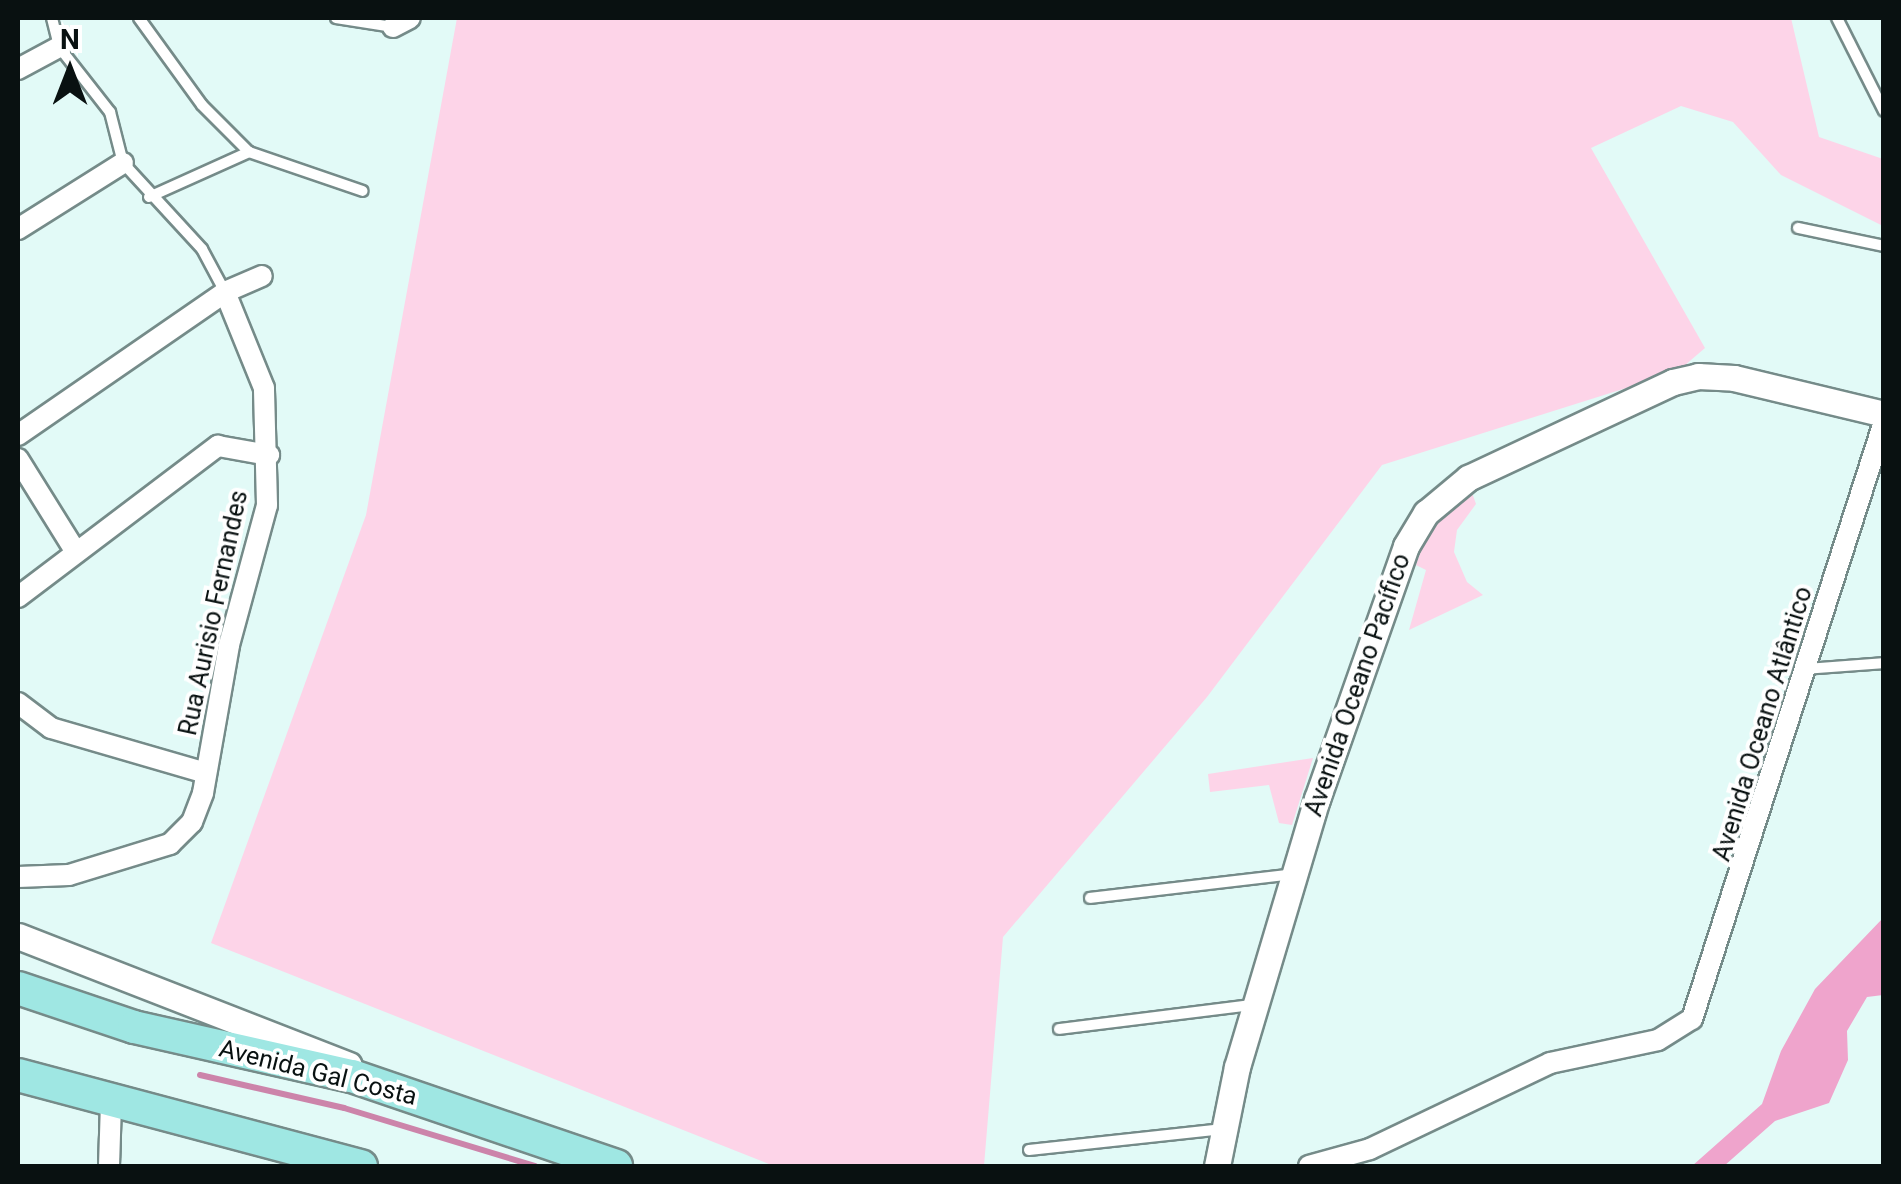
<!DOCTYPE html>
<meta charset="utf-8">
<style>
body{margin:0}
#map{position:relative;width:1901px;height:1184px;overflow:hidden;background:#e2faf7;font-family:Roboto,sans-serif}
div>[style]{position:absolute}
.green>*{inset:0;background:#fdd4e8}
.forest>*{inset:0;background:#efa4cc}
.stream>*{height:6px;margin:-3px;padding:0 3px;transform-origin:3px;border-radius:3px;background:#cc84aa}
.roads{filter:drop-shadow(2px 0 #758b89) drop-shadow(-2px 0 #758b89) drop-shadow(0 2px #758b89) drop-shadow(0 -2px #758b89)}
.service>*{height:10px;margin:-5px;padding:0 5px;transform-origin:5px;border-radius:5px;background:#fff}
.minor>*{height:20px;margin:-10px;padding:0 10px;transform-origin:10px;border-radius:10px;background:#fff}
.tertiary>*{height:25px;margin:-12.5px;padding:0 12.5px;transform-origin:12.5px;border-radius:12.5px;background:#fff}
.primary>*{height:32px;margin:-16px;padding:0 16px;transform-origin:16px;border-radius:16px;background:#9fe7e3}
span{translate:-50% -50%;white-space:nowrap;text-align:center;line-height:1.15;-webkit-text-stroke:8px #fff;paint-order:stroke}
.street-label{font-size:25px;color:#091111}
.frame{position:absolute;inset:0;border:20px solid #091111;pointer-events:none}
.north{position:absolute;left:20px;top:20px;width:100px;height:100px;-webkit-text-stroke:8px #fff;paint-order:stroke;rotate:0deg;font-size:28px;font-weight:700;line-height:40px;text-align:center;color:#091111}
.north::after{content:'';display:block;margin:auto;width:35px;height:45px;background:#091111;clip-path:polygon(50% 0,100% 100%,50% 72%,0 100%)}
</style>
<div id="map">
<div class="green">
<i style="clip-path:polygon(457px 18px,1791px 18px,1819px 137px,1883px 159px,1883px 226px,1781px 175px,1733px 122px,1681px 106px,1591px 148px,1705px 348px,1677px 372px,1382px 465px,1207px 697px,1003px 937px,984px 1166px,774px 1166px,211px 943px,366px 515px)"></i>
<i style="clip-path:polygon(1471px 490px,1476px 504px,1457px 530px,1454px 552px,1467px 582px,1483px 595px,1409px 630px,1426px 570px,1416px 565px,1424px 541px,1438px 518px)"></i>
<i style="clip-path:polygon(1313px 758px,1292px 825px,1279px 823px,1269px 785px,1210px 792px,1208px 774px)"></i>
</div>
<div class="forest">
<i style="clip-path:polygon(1883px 918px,1883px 995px,1867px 997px,1847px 1031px,1848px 1060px,1829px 1103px,1775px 1121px,1724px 1166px,1692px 1166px,1762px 1104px,1781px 1051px,1815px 989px)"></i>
</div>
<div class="stream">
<i style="left:200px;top:1075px;width:148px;rotate:12.9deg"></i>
<i style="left:344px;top:1108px;width:200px;rotate:16.9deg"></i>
</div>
<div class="roads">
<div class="service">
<i style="left:52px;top:18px;width:30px;rotate:76deg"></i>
<i style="left:59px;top:47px;width:83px;rotate:51.9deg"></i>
<i style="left:110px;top:112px;width:53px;rotate:75.7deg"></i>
<i style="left:123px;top:163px;width:117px;rotate:47.4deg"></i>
<i style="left:202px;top:249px;width:49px;rotate:61.9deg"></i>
<i style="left:139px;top:18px;width:107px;rotate:54.1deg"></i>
<i style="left:202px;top:105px;width:66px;rotate:45deg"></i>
<i style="left:249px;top:152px;width:120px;rotate:18.9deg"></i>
<i style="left:336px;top:18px;width:58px;rotate:9deg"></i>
<i style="left:1837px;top:18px;width:104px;rotate:63.2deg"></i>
<i style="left:149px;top:197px;width:110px;rotate:-24.2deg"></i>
<i style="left:1798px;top:228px;width:88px;rotate:11.8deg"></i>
<i style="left:1805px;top:669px;width:79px;rotate:-4.3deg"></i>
<i style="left:1090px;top:898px;width:204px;rotate:-6.7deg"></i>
<i style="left:1059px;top:1029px;width:193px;rotate:-7.1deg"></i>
<i style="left:1029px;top:1150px;width:193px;rotate:-6.2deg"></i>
</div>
<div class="minor">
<i style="left:393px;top:27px;width:19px;rotate:-28deg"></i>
<i style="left:18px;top:69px;width:47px;rotate:-28.2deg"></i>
<i style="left:18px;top:229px;width:124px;rotate:-32.2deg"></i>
<i style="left:18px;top:435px;width:252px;rotate:-34.6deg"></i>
<i style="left:225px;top:292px;width:40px;rotate:-23.4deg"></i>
<i style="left:18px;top:459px;width:110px;rotate:58.1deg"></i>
<i style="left:18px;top:597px;width:251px;rotate:-37.1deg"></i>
<i style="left:218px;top:446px;width:52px;rotate:10deg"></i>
<i style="left:18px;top:703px;width:41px;rotate:37.1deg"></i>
<i style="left:51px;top:728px;width:161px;rotate:16.2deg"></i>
<i style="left:18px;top:877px;width:51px;rotate:-2.2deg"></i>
<i style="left:69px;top:875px;width:106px;rotate:-17.1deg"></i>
<i style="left:170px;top:844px;width:31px;rotate:-45deg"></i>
<i style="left:192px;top:822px;width:31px;rotate:-69deg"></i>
<i style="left:203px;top:793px;width:150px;rotate:-80deg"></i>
<i style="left:229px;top:645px;width:145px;rotate:-74.8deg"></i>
<i style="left:267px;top:505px;width:117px;rotate:-91.5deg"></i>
<i style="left:264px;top:388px;width:104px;rotate:-112.1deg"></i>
<i style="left:109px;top:1166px;width:63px;rotate:-88.2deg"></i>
<i style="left:1309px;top:1166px;width:63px;rotate:-15.6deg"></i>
<i style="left:1370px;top:1149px;width:199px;rotate:-25.5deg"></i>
<i style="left:1550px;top:1063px;width:110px;rotate:-12deg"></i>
<i style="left:1658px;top:1040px;width:40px;rotate:-32deg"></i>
<i style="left:1692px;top:1019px;width:627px;rotate:-72.17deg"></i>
</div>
<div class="tertiary">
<i style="left:18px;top:936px;width:355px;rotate:21.3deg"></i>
<i style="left:1217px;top:1166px;width:101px;rotate:-78.6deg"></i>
<i style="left:1237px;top:1067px;width:280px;rotate:-73.4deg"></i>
<i style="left:1317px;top:799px;width:268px;rotate:-70.6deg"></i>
<i style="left:1406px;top:546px;width:39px;rotate:-59deg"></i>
<i style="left:1426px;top:513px;width:55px;rotate:-39.8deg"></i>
<i style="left:1468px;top:478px;width:226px;rotate:-25.1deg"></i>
<i style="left:1673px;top:382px;width:26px;rotate:-13deg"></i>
<i style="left:1698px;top:376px;width:36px;rotate:3deg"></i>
<i style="left:1734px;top:378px;width:154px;rotate:13.5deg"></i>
</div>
<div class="primary">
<i style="left:18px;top:988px;width:122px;rotate:18.6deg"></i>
<i style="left:134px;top:1027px;width:223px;rotate:12.7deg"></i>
<i style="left:352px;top:1076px;width:279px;rotate:18.8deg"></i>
<i style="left:18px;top:1075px;width:355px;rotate:14.9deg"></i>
</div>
</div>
<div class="street-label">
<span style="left:214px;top:613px;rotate:-78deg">Rua Aurisio Fernandes</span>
<span style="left:1358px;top:685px;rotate:-71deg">Avenida Oceano Pacífico</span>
<span style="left:1763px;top:724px;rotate:-73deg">Avenida Oceano Atlântico</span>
<span style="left:318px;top:1073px;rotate:14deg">Avenida Gal Costa</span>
</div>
<div class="frame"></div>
<div class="north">N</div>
</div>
